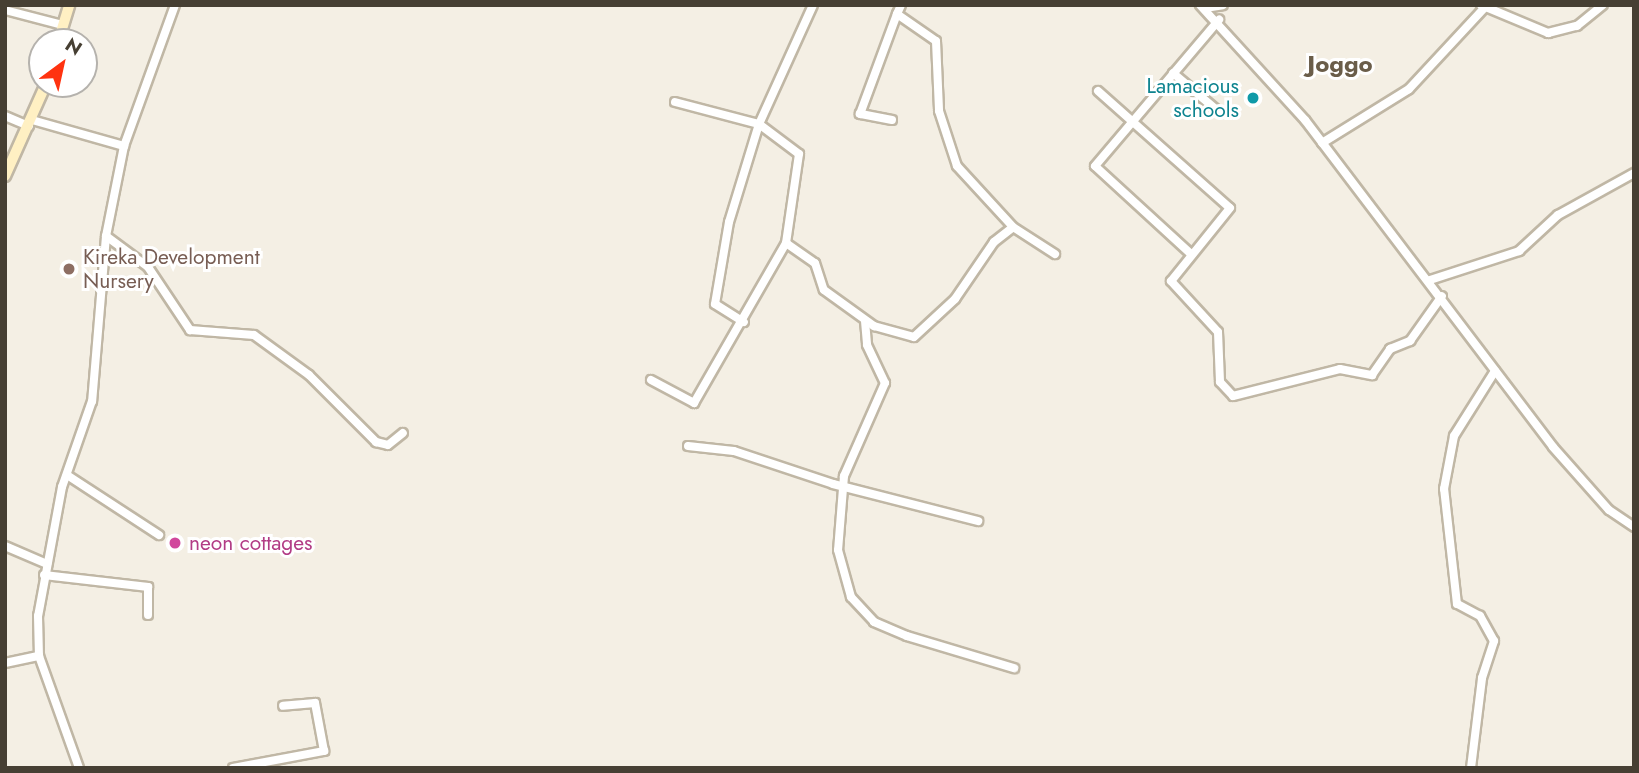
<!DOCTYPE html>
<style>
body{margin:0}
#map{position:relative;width:1639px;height:773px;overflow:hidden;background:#f4efe4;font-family:Jost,sans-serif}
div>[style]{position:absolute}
.roads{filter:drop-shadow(2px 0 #c0b7a5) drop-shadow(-2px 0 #c0b7a5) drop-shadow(0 2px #c0b7a5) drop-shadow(0 -2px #c0b7a5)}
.street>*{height:8px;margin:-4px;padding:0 4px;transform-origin:4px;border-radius:4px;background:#fff}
.secondary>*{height:10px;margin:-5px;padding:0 5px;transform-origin:5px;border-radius:5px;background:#fff0c3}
.dots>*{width:19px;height:19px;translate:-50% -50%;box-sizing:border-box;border:4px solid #fff;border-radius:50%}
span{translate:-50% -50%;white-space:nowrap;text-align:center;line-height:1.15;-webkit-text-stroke:6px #fff;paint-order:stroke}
.culture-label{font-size:21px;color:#0d838f}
.right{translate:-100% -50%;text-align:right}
.education-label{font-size:21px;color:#785e54}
.left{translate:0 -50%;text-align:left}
.hotel-label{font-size:21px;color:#b23c85}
.quarter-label{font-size:24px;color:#6a5d49;font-weight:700}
.frame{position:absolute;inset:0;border:7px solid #463f33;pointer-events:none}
.north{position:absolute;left:28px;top:28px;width:70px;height:70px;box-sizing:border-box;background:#fff;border:2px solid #b5b2ad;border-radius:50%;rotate:33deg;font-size:19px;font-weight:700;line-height:28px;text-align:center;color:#463f33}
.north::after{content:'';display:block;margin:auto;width:24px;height:32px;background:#ff3310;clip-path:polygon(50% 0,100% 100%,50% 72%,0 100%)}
</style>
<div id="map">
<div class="roads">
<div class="street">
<i style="left:813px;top:5px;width:131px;rotate:114.4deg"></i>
<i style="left:759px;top:124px;width:50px;rotate:36.9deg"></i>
<i style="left:799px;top:154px;width:90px;rotate:98.3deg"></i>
<i style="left:786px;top:243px;width:35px;rotate:35deg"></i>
<i style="left:815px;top:263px;width:28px;rotate:72deg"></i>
<i style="left:824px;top:290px;width:62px;rotate:35.8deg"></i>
<i style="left:874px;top:326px;width:41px;rotate:15.4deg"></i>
<i style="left:914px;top:337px;width:56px;rotate:-42.8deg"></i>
<i style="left:955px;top:299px;width:69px;rotate:-55.6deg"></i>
<i style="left:994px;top:242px;width:24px;rotate:-38deg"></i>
<i style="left:901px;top:5px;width:10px;rotate:114deg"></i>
<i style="left:897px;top:14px;width:47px;rotate:34.7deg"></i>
<i style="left:936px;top:41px;width:70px;rotate:87.5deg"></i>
<i style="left:939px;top:111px;width:58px;rotate:71.9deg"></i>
<i style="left:957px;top:166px;width:83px;rotate:47.4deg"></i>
<i style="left:1013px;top:227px;width:50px;rotate:32.7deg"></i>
<i style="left:1200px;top:5px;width:156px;rotate:47.6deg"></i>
<i style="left:1305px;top:120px;width:410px;rotate:52.8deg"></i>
<i style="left:1553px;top:447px;width:84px;rotate:48.4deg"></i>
<i style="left:1609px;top:510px;width:30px;rotate:34deg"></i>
<i style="left:1481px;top:5px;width:73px;rotate:22.7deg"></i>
<i style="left:1548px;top:33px;width:30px;rotate:-14deg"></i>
<i style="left:1577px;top:26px;width:33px;rotate:-39deg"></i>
<i style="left:1205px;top:8px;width:18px;rotate:-9deg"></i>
<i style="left:5px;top:10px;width:60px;rotate:14.5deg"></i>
<i style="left:1173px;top:73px;width:59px;rotate:40.2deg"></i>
<i style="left:1098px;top:91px;width:176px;rotate:41.6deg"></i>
<i style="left:1230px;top:208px;width:94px;rotate:128.9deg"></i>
<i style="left:1171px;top:281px;width:69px;rotate:47.3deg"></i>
<i style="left:1218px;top:332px;width:50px;rotate:87.7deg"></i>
<i style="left:1220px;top:382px;width:19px;rotate:47deg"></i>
<i style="left:1233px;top:396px;width:110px;rotate:-14.2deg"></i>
<i style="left:1340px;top:369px;width:33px;rotate:11deg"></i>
<i style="left:1372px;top:375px;width:32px;rotate:-55deg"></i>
<i style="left:1390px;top:349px;width:22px;rotate:-22deg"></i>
<i style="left:1410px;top:341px;width:55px;rotate:-54.6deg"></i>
<i style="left:675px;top:102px;width:87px;rotate:14.7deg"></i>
<i style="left:759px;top:124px;width:102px;rotate:107deg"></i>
<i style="left:729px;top:222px;width:83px;rotate:99.7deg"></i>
<i style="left:715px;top:304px;width:34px;rotate:32deg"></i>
<i style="left:5px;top:116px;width:26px;rotate:23deg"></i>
<i style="left:32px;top:120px;width:96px;rotate:15.8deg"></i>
<i style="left:124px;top:146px;width:92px;rotate:101.3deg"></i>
<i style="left:106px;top:236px;width:166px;rotate:94.8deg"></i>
<i style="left:92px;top:401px;width:91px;rotate:109.2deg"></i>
<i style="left:62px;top:487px;width:131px;rotate:100.5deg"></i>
<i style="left:38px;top:616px;width:40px;rotate:88.6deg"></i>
<i style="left:39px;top:656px;width:119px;rotate:70.3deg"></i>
<i style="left:892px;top:120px;width:33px;rotate:-169deg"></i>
<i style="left:860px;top:114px;width:107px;rotate:-69.7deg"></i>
<i style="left:1322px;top:143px;width:102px;rotate:-31.8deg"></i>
<i style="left:1409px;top:89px;width:115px;rotate:-47.1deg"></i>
<i style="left:124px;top:146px;width:150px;rotate:-70.1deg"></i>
<i style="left:106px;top:236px;width:52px;rotate:36.4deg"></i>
<i style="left:148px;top:267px;width:76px;rotate:56.3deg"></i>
<i style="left:190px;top:330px;width:64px;rotate:4.5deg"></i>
<i style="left:254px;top:335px;width:68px;rotate:36deg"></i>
<i style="left:309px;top:375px;width:95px;rotate:45deg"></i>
<i style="left:376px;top:442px;width:12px;rotate:14deg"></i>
<i style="left:388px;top:445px;width:19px;rotate:-39deg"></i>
<i style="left:1191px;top:254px;width:130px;rotate:-137.5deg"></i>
<i style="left:1095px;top:166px;width:192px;rotate:-49.7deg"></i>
<i style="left:1430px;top:280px;width:94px;rotate:-18deg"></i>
<i style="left:1519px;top:251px;width:53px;rotate:-42.7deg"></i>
<i style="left:1558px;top:215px;width:87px;rotate:-28.9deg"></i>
<i style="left:865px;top:321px;width:24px;rotate:85deg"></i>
<i style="left:867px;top:345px;width:42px;rotate:64.7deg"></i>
<i style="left:885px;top:383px;width:102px;rotate:113.8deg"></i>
<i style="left:844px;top:476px;width:74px;rotate:94.6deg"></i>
<i style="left:838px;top:550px;width:49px;rotate:74.5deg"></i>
<i style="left:851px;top:597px;width:34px;rotate:47deg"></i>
<i style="left:874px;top:622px;width:36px;rotate:23deg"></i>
<i style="left:907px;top:636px;width:112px;rotate:16.7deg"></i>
<i style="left:651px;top:380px;width:49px;rotate:28.1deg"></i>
<i style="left:694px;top:403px;width:185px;rotate:-60.1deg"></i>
<i style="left:688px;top:446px;width:46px;rotate:6.2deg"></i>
<i style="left:734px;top:451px;width:104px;rotate:18.4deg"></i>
<i style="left:833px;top:484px;width:150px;rotate:14.3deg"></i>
<i style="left:67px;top:475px;width:110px;rotate:33.1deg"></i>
<i style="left:5px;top:546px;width:46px;rotate:23.2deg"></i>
<i style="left:44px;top:575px;width:105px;rotate:6.6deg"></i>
<i style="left:148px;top:587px;width:28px;rotate:90deg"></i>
<i style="left:5px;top:663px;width:35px;rotate:-12deg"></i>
<i style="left:233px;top:768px;width:93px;rotate:-10.6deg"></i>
<i style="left:324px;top:751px;width:49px;rotate:-100.6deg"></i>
<i style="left:315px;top:703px;width:32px;rotate:175deg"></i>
<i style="left:1471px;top:768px;width:91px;rotate:-83deg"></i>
<i style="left:1482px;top:678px;width:39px;rotate:-72deg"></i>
<i style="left:1494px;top:641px;width:29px;rotate:-119deg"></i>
<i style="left:1480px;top:616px;width:26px;rotate:-152deg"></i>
<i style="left:1457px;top:604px;width:116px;rotate:-96.4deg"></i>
<i style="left:1444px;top:489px;width:54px;rotate:-79.3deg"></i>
<i style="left:1454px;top:436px;width:77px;rotate:-57.8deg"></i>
</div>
<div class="secondary">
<i style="left:58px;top:42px;width:39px;rotate:-73deg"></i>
<i style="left:5px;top:176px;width:101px;rotate:-66deg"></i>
</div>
</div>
<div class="dots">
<i style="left:1253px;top:98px;background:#0f9aa8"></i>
<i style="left:69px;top:269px;background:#8d6e63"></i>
<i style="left:175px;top:543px;background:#d1479c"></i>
</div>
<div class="culture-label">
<span class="right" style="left:1239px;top:98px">Lamacious<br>schools</span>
</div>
<div class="education-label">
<span class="left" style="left:83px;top:269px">Kireka Development<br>Nursery</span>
</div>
<div class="hotel-label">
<span class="left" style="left:189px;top:543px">neon cottages</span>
</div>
<div class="quarter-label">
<span style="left:1340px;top:64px">Joggo</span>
</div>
<div class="frame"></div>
<div class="north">N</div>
</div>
